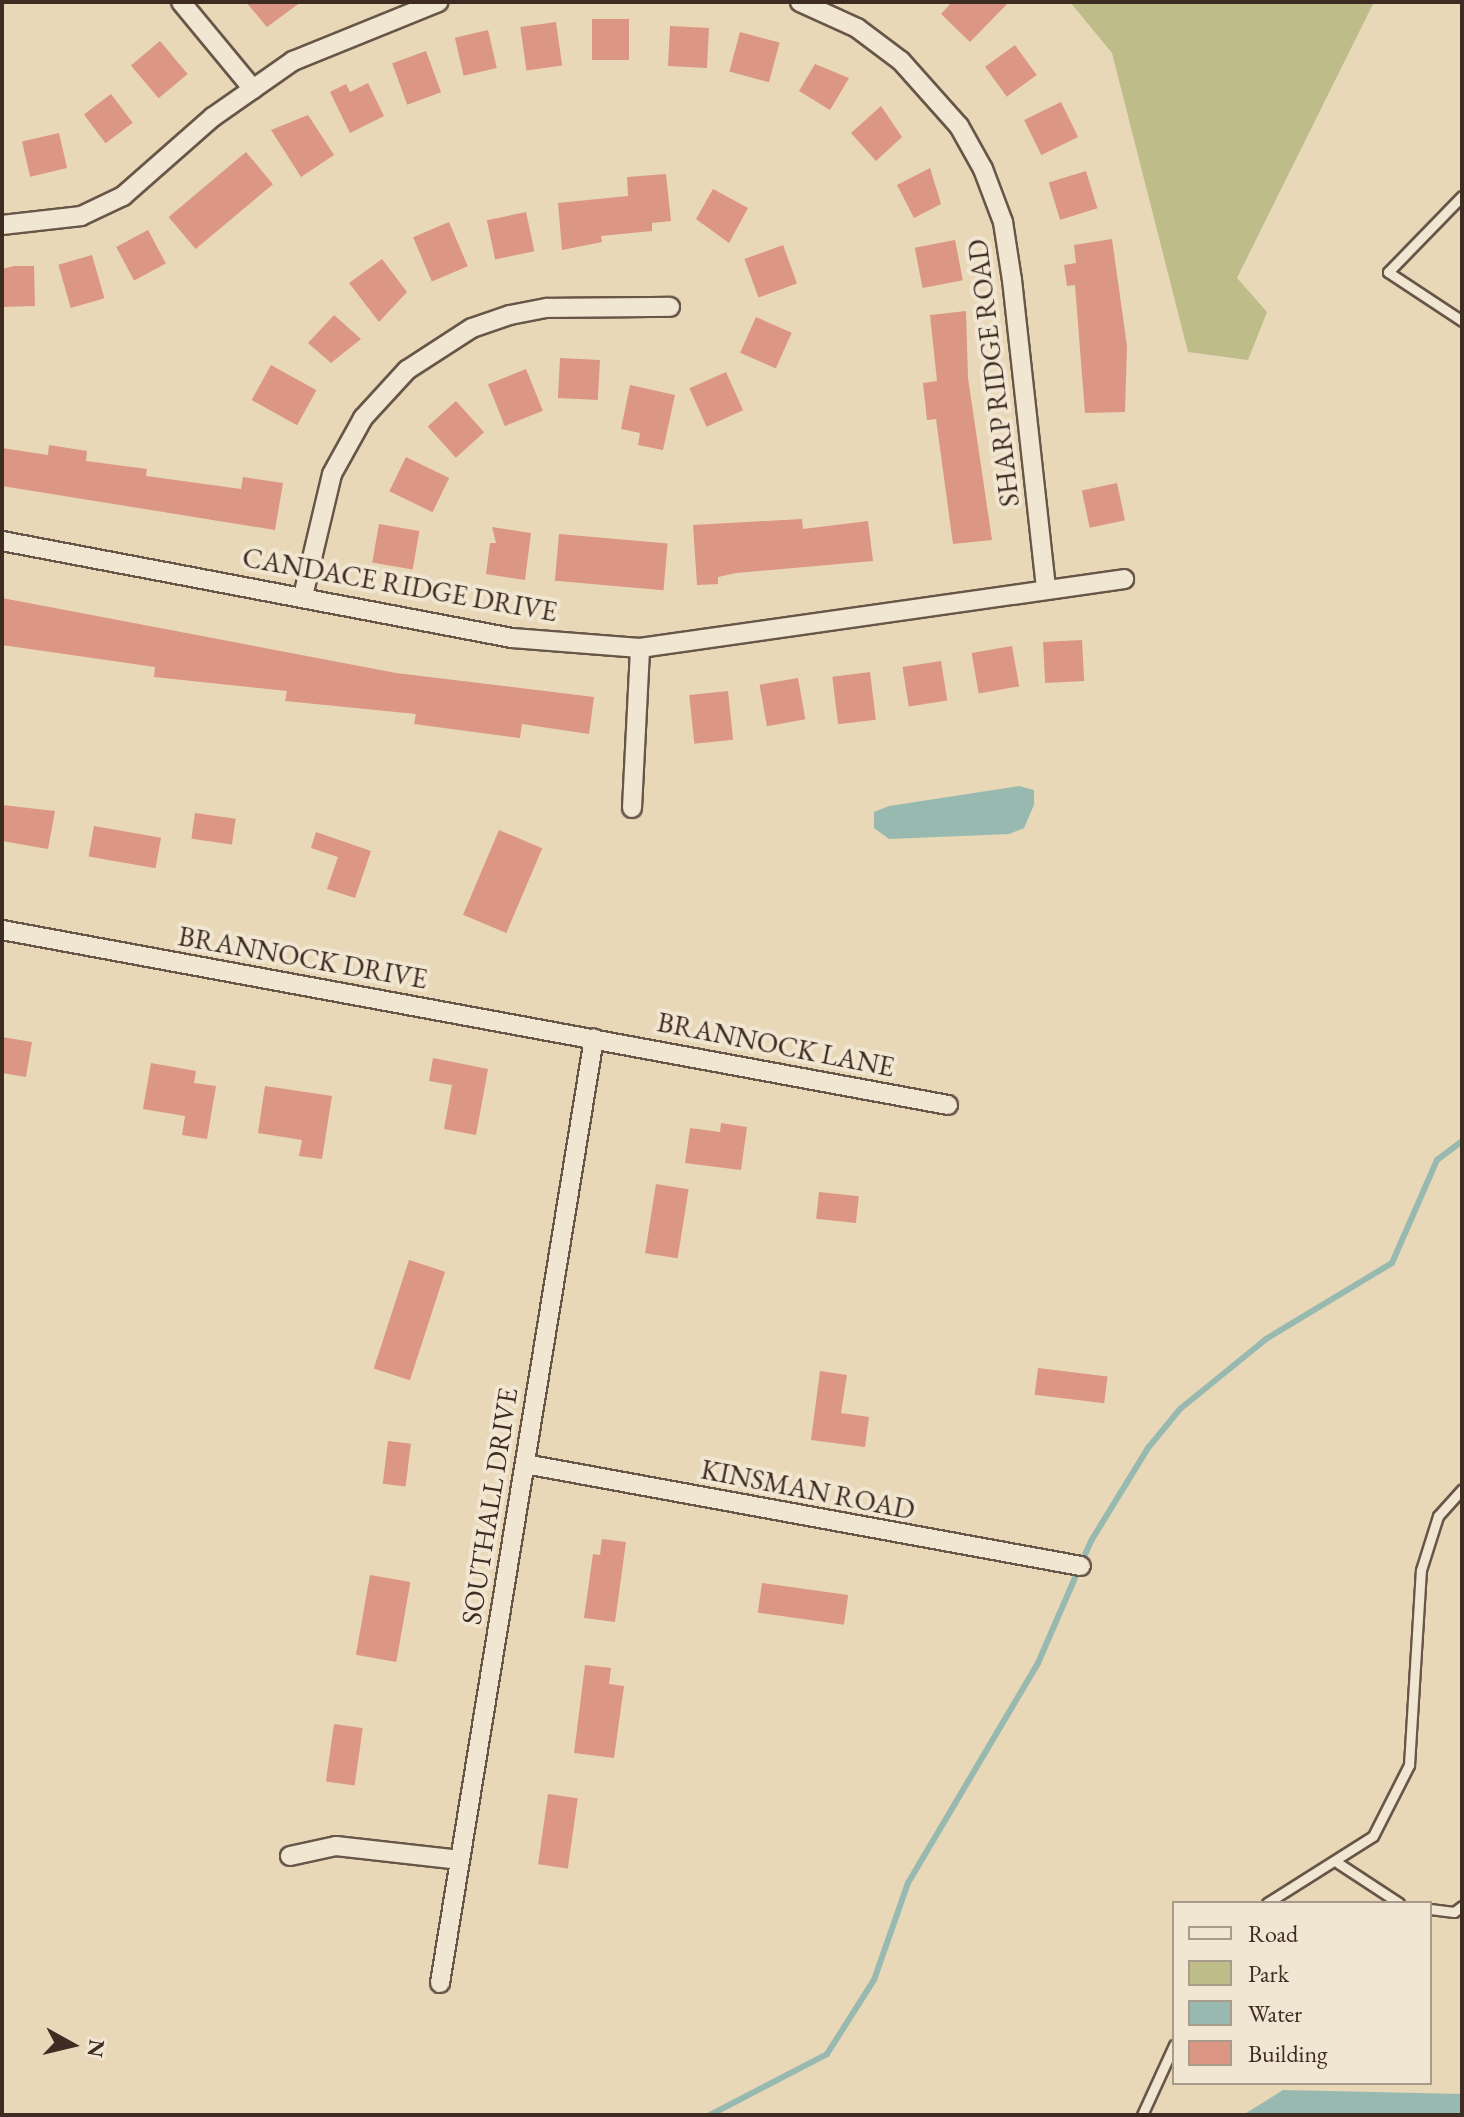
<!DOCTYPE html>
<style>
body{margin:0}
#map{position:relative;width:1464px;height:2117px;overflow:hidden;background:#e8d8b8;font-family:"EB Garamond",serif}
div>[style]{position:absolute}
.green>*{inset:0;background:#bebc89}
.water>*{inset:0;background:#97b9b0}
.stream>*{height:6px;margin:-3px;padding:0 3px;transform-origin:3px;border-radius:3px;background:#97b9b0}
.building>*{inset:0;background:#db9684;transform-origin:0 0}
.roads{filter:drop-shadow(2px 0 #685648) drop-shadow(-2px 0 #685648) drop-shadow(0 2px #685648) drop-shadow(0 -2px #685648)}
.service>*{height:9px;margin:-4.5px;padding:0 4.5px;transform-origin:4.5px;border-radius:4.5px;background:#f0e6d1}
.minor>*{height:18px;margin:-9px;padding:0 9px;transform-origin:9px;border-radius:9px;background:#f0e6d1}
span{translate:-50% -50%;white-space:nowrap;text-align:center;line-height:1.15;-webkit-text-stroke:8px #f0e6d1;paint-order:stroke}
.street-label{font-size:28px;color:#3e2b22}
.frame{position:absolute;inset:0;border:4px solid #3e2b22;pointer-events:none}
.legend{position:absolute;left:1172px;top:1901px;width:260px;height:184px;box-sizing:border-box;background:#f0e6d1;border:2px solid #a99b8b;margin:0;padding:10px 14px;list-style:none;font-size:24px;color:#3e2b22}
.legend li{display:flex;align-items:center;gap:16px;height:40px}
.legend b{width:40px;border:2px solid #a99b8b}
.north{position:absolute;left:32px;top:2005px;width:80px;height:80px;-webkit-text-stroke:6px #f0e6d1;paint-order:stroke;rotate:98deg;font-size:22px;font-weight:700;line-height:32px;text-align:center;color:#3e2b22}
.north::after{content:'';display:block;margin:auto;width:28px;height:36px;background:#3e2b22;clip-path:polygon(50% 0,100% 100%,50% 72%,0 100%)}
</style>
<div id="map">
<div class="green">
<i style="clip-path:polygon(1070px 2px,1374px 2px,1237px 278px,1267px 312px,1248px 360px,1188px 352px,1112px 53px)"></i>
</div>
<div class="water">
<i style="clip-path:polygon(1019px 786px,1034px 790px,1034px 805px,1024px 828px,1009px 834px,889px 839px,874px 828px,874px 812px,889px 806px)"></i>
<i style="clip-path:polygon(1283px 2090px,1462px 2094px,1462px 2115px,1243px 2115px)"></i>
</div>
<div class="stream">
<i style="left:710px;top:2115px;width:132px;rotate:-27.5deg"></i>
<i style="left:827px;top:2054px;width:88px;rotate:-57.6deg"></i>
<i style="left:874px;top:1980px;width:103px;rotate:-70.7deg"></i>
<i style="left:908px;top:1883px;width:256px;rotate:-59.4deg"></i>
<i style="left:1038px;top:1663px;width:133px;rotate:-66.5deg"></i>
<i style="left:1091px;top:1541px;width:109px;rotate:-58.5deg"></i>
<i style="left:1148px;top:1448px;width:50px;rotate:-50.6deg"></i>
<i style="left:1180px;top:1409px;width:111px;rotate:-39.1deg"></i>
<i style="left:1266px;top:1339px;width:147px;rotate:-31.1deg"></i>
<i style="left:1392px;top:1263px;width:112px;rotate:-66.4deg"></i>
<i style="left:1437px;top:1160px;width:31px;rotate:-37deg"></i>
</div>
<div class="building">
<i style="clip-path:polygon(246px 2px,301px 2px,267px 27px)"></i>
<i style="clip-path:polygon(952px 2px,1009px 2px,970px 42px,941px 14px)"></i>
<i style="left:629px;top:19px;width:41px;height:37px;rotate:90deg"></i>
<i style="left:556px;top:22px;width:44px;height:36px;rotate:82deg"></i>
<i style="left:709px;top:28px;width:40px;height:39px;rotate:93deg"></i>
<i style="left:488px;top:30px;width:39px;height:34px;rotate:77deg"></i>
<i style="left:740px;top:32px;width:41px;height:41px;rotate:15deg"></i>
<i style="left:160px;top:41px;width:43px;height:38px;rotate:50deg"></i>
<i style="left:1015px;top:45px;width:37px;height:37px;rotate:54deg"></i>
<i style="left:426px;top:51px;width:44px;height:36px;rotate:70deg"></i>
<i style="clip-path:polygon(815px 64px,849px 78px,830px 110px,799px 91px)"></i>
<i style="clip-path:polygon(368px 83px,384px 116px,350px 133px,330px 92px,346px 84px,350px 92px)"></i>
<i style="left:111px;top:94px;width:36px;height:34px;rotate:53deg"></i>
<i style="left:1061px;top:102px;width:39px;height:41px;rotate:64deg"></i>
<i style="clip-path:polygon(881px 106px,902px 137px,876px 161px,851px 133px)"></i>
<i style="clip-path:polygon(308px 115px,334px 155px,301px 177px,271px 130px)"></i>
<i style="left:59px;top:133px;width:36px;height:38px;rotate:77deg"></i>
<i style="left:246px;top:152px;width:42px;height:101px;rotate:50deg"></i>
<i style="clip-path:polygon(930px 168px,941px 204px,914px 218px,897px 185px)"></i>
<i style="left:1086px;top:171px;width:39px;height:39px;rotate:73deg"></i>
<i style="clip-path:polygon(666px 174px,671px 221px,652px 223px,652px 231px,601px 236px,602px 242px,562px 250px,558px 203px,628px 196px,627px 177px)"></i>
<i style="clip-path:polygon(713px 189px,748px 208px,729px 243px,696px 219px)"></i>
<i style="left:526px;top:212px;width:40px;height:40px;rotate:78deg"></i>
<i style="left:449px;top:222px;width:48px;height:39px;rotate:67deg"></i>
<i style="left:148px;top:230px;width:38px;height:36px;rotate:62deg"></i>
<i style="clip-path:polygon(1112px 239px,1127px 346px,1125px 412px,1085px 413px,1075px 285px,1067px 286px,1064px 265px,1076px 263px,1074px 245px)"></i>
<i style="left:955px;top:240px;width:41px;height:41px;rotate:79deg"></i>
<i style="left:783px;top:245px;width:41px;height:41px;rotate:70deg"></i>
<i style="left:92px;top:255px;width:45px;height:35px;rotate:74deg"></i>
<i style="clip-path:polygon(382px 259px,407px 292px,379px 322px,349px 283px)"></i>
<i style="clip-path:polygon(14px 266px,34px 266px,35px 306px,2px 307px,2px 269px)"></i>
<i style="clip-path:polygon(966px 311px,968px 378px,992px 540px,953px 544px,936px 419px,927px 420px,923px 383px,937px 381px,930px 315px)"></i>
<i style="clip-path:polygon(334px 315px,361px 339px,331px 363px,308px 343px)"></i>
<i style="left:756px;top:317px;width:39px;height:39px;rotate:24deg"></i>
<i style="left:560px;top:358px;width:40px;height:40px;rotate:3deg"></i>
<i style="left:271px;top:365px;width:52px;height:40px;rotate:29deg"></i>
<i style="left:526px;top:369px;width:45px;height:41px;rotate:68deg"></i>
<i style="left:726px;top:372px;width:42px;height:40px;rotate:66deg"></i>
<i style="clip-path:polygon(630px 385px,675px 395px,663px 450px,638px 445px,640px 433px,621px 429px)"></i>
<i style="left:456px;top:401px;width:42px;height:38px;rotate:48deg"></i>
<i style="clip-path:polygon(49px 445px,87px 451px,86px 461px,147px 469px,146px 476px,241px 489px,243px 477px,283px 483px,275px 530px,2px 486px,2px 448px,48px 455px)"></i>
<i style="left:406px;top:457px;width:48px;height:38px;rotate:26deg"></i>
<i style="left:1117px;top:483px;width:38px;height:36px;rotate:78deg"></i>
<i style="clip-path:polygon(802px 519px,803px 529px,868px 521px,873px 561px,736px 573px,718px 577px,718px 584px,697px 585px,693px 525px)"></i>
<i style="left:379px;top:524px;width:41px;height:39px;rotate:10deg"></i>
<i style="clip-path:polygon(492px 527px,531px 533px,525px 580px,486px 574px,490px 543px,496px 543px)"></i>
<i style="left:559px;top:534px;width:109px;height:47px;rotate:5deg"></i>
<i style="clip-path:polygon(2px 598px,396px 673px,594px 697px,589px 734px,522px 724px,520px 738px,414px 724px,416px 714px,285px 701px,287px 691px,154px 677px,155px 667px,2px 645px)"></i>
<i style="left:1082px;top:640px;width:41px;height:39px;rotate:87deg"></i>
<i style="left:1012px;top:646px;width:41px;height:41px;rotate:80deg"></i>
<i style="left:941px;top:661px;width:40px;height:39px;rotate:81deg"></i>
<i style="left:870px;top:672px;width:48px;height:38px;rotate:83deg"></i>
<i style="left:798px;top:678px;width:42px;height:39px;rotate:80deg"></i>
<i style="left:728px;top:691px;width:49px;height:39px;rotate:84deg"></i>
<i style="clip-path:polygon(2px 805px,55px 811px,48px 849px,2px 841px)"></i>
<i style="left:195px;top:813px;width:41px;height:26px;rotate:8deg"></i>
<i style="left:94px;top:826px;width:68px;height:31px;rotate:10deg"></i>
<i style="left:499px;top:830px;width:47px;height:92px;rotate:23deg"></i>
<i style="clip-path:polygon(316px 832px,371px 851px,355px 898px,327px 889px,338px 857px,311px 848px)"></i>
<i style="clip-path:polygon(2px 1037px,32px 1042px,26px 1077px,2px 1073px)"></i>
<i style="clip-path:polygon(433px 1058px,488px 1069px,476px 1135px,444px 1129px,452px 1085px,429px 1081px)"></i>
<i style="clip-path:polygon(151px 1063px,196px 1071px,194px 1083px,216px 1086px,207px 1139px,182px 1135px,185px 1116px,143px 1109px)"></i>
<i style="clip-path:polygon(265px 1086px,332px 1096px,322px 1159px,299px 1156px,302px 1140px,258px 1133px)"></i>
<i style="clip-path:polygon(721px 1123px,747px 1127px,741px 1170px,685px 1163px,690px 1128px,720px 1132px)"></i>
<i style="left:656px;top:1184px;width:33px;height:70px;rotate:9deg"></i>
<i style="left:819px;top:1192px;width:40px;height:27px;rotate:6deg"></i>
<i style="left:409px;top:1260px;width:38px;height:114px;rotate:18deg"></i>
<i style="left:1038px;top:1368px;width:70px;height:27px;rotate:7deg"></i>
<i style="clip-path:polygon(820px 1371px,847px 1375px,841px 1413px,869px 1417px,865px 1447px,811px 1440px)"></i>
<i style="left:388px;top:1441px;width:23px;height:43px;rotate:7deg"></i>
<i style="clip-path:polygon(602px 1539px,626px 1542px,615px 1622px,584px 1618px,593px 1554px,600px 1555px)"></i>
<i style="left:370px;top:1575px;width:41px;height:81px;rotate:10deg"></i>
<i style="left:762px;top:1583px;width:87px;height:30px;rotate:8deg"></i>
<i style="clip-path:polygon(585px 1665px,611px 1668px,609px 1684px,624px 1686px,614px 1758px,574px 1753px)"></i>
<i style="left:334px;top:1724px;width:29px;height:58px;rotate:8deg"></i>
<i style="left:548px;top:1794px;width:30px;height:71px;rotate:8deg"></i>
</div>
<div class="roads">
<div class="service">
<i style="left:1462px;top:196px;width:106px;rotate:134.2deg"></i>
<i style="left:1388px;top:272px;width:89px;rotate:33.5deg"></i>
<i style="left:1338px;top:1863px;width:73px;rotate:33.3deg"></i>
<i style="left:1267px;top:1903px;width:125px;rotate:-32.3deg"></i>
<i style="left:1373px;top:1836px;width:80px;rotate:-63.1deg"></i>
<i style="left:1409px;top:1765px;width:195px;rotate:-86.5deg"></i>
<i style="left:1421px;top:1570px;width:57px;rotate:-72.5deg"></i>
<i style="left:1438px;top:1516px;width:36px;rotate:-48deg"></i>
<i style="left:1430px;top:1909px;width:24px;rotate:7deg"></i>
<i style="left:1454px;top:1912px;width:10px;rotate:-37deg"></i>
<i style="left:1142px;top:2115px;width:77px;rotate:-65.4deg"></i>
</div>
<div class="minor">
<i style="left:181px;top:2px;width:113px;rotate:50.4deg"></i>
<i style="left:800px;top:2px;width:63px;rotate:24.5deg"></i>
<i style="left:857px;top:28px;width:55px;rotate:36.9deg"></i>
<i style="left:901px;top:61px;width:87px;rotate:48.3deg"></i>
<i style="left:959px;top:126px;width:49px;rotate:60.8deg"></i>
<i style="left:983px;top:169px;width:57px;rotate:69.3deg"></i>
<i style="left:1003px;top:222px;width:59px;rotate:81.2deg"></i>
<i style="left:1012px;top:280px;width:310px;rotate:83.7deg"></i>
<i style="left:2px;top:225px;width:80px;rotate:-6.5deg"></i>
<i style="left:81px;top:216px;width:47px;rotate:-25.5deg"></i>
<i style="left:123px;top:196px;width:120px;rotate:-41.3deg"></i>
<i style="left:213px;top:117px;width:98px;rotate:-35deg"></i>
<i style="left:293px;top:61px;width:157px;rotate:-22.1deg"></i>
<i style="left:2px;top:541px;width:519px;rotate:10.77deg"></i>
<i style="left:512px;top:638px;width:128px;rotate:4.5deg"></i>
<i style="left:640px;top:648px;width:489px;rotate:-8.1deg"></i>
<i style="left:303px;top:596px;width:125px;rotate:-76.6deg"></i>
<i style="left:332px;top:474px;width:64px;rotate:-61deg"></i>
<i style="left:363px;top:418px;width:65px;rotate:-47.5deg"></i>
<i style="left:407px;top:370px;width:77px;rotate:-32.9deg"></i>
<i style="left:472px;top:328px;width:40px;rotate:-18.9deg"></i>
<i style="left:510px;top:315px;width:38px;rotate:-11deg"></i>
<i style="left:547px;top:308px;width:123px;rotate:-0.5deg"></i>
<i style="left:632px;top:808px;width:160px;rotate:-87.1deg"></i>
<i style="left:2px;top:930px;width:962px;rotate:10.48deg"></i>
<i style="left:525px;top:1464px;width:565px;rotate:10.4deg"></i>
<i style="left:290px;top:1856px;width:47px;rotate:-12.3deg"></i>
<i style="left:336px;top:1846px;width:125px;rotate:6.4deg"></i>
<i style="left:440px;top:1983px;width:957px;rotate:-80.74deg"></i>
</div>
</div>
<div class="street-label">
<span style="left:993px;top:373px;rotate:-97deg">SHARP RIDGE ROAD</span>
<span style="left:400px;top:584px;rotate:10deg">CANDACE RIDGE DRIVE</span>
<span style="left:303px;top:957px;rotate:10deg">BRANNOCK DRIVE</span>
<span style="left:776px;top:1044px;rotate:11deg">BRANNOCK LANE</span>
<span style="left:808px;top:1489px;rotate:11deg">KINSMAN ROAD</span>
<span style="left:489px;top:1506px;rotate:-81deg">SOUTHALL DRIVE</span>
</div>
<div class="frame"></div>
<ul class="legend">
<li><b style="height:10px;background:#f0e6d1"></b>Road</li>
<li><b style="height:22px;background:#bebc89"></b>Park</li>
<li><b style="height:22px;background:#97b9b0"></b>Water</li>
<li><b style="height:22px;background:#db9684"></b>Building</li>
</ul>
<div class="north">N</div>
</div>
